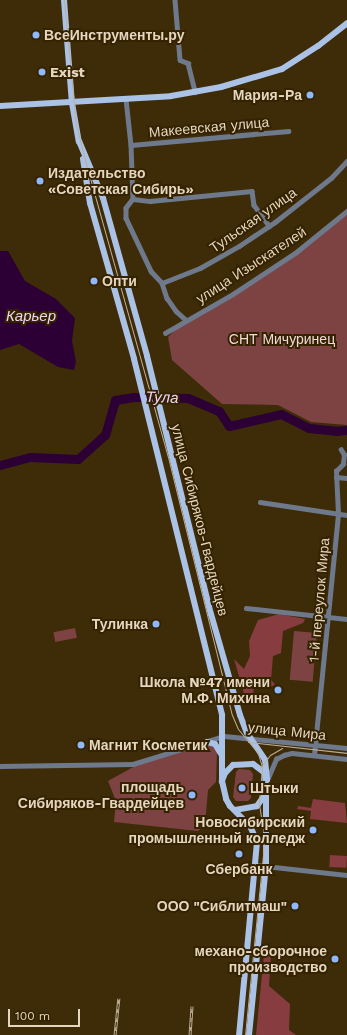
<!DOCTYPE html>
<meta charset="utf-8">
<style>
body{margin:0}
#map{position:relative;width:347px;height:1035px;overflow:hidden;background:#3e2c09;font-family:"Work Sans",sans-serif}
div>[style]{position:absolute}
.green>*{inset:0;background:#7d4343;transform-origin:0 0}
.forest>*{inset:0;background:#873c3f;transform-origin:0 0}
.water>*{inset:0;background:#2c0035}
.river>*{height:9px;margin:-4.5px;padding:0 4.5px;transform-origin:4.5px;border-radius:4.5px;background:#2c0035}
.minor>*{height:4.5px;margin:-2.25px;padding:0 2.25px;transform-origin:2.25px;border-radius:2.25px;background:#6e798b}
.major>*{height:6px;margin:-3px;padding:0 3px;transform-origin:3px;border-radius:3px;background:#abc2e7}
.tram>*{height:1px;margin:-0.5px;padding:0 0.5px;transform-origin:0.5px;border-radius:0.5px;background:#bdae94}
.rail>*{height:3px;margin-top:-1.5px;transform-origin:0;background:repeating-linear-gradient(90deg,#342200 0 4.5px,#bdae94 0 9px);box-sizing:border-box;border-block:1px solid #bdae94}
.dots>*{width:11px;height:11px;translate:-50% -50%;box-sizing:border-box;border:2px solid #342200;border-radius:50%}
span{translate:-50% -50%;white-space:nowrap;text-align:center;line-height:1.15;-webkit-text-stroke:4px #342200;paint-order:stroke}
.poi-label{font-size:14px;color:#e4d6bf;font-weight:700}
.left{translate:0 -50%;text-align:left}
.right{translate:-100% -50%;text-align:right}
.street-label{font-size:14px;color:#e4d6bf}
.park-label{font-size:14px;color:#f1d9d8}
.water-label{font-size:15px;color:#f0d4f5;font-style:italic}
.scale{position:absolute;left:8px;top:1009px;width:72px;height:18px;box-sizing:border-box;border:2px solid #e4d6bf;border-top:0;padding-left:5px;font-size:12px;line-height:14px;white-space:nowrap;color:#e4d6bf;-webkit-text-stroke:3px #342200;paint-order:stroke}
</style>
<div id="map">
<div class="green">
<i style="clip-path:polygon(347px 215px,347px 425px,311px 422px,278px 405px,222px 404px,172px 360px,168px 337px,187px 319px,233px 294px)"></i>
<i style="left:75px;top:628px;width:10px;height:22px;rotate:79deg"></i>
<i style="left:294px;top:631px;width:23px;height:49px;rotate:5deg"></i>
<i style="clip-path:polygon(206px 744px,215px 746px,217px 751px,216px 782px,208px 790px,205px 825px,198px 831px,114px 822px,116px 801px,108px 781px,135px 766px)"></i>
<i style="clip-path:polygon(239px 769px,250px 770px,253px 774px,251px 798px,248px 801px,236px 801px,233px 797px,236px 772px)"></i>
</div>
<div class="forest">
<i style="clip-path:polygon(279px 614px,305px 619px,303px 623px,283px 631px,281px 653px,273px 656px,271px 680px,275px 684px,273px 686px,254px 688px,251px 704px,247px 704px,234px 659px,244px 669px,250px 656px,249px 641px,258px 620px)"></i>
<i style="clip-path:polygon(313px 799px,345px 803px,347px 823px,310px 819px,311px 811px,297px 809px,298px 806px,311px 808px)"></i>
<i style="left:330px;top:855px;width:17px;height:12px;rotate:3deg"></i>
<i style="clip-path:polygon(264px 954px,271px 954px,269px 986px,290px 1004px,289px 1030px,296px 1035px,256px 1035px)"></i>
</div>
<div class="water">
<i style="clip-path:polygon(0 251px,8px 251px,25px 281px,56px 299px,75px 318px,72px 341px,76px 362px,74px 370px,58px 367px,19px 344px,0 350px)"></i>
</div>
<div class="river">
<i style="left:0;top:465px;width:31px;rotate:-15deg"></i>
<i style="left:30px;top:457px;width:48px;rotate:2.4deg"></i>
<i style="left:78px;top:459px;width:36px;rotate:-42deg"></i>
<i style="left:105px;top:435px;width:36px;rotate:-74deg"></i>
<i style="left:115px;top:400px;width:19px;rotate:-9deg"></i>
<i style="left:134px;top:397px;width:54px;rotate:1.1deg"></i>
<i style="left:188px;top:398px;width:34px;rotate:23deg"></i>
<i style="left:219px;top:411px;width:18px;rotate:56deg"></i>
<i style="left:229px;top:426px;width:53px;rotate:-13deg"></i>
<i style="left:281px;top:414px;width:31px;rotate:27deg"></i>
<i style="left:309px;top:428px;width:27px;rotate:6deg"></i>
<i style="left:336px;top:431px;width:11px;rotate:-5deg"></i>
</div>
<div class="minor">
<i style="left:175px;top:0;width:60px;rotate:85.2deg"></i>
<i style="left:180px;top:60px;width:9px;rotate:21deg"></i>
<i style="left:188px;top:63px;width:30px;rotate:76deg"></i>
<i style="left:126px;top:99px;width:46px;rotate:83.8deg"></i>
<i style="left:131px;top:145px;width:54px;rotate:87.9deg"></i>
<i style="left:131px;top:145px;width:158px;rotate:-5.1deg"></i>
<i style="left:133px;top:199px;width:17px;rotate:7deg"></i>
<i style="left:150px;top:201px;width:102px;rotate:-5.6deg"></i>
<i style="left:252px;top:191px;width:14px;rotate:82deg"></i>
<i style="left:254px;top:205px;width:26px;rotate:54deg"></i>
<i style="left:133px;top:199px;width:11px;rotate:128deg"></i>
<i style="left:126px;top:208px;width:10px;rotate:90deg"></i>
<i style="left:126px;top:218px;width:59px;rotate:64.7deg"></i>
<i style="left:151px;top:271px;width:16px;rotate:47deg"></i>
<i style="left:162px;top:283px;width:16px;rotate:72deg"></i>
<i style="left:167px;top:298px;width:16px;rotate:55deg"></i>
<i style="left:176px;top:311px;width:13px;rotate:42deg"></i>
<i style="left:162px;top:283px;width:41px;rotate:-21.5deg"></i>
<i style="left:200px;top:268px;width:45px;rotate:-29.4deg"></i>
<i style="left:239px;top:246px;width:43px;rotate:-33.7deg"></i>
<i style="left:275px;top:222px;width:71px;rotate:-38.2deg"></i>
<i style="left:331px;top:178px;width:23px;rotate:-47deg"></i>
<i style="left:165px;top:333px;width:78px;rotate:-29.8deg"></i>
<i style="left:233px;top:294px;width:74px;rotate:-33.5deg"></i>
<i style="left:295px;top:253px;width:67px;rotate:-38.9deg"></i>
<i style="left:336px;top:477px;width:11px;rotate:5deg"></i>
<i style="left:260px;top:502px;width:88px;rotate:8.5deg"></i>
<i style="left:246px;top:608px;width:102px;rotate:6.2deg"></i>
<i style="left:314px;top:755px;width:242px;rotate:-84.3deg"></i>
<i style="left:338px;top:514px;width:43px;rotate:-92.7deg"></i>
<i style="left:336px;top:471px;width:10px;rotate:-45deg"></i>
<i style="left:343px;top:464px;width:9px;rotate:-84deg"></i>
<i style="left:344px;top:455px;width:6px;rotate:-121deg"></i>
<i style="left:0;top:766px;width:133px;rotate:-0.9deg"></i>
<i style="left:133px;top:764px;width:95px;rotate:-17.1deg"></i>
<i style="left:224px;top:736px;width:124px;rotate:5.6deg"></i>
<i style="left:268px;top:778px;width:21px;rotate:-67deg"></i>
<i style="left:276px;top:759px;width:9px;rotate:-27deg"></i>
<i style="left:284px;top:755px;width:8px;rotate:-14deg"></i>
<i style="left:292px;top:753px;width:55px;rotate:6.2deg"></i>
<i style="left:256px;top:865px;width:92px;rotate:6.3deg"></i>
</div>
<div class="major">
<i style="left:64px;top:0;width:103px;rotate:85.6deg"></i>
<i style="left:72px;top:103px;width:39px;rotate:80deg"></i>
<i style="left:79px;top:141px;width:62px;rotate:67.2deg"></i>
<i style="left:103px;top:198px;width:164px;rotate:74.4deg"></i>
<i style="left:147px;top:356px;width:266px;rotate:76.1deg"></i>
<i style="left:211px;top:614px;width:105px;rotate:74deg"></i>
<i style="left:240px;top:715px;width:19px;rotate:69deg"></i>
<i style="left:247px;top:733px;width:32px;rotate:56deg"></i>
<i style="left:265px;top:760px;width:20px;rotate:84deg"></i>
<i style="left:0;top:106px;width:171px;rotate:-3.3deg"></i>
<i style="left:171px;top:96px;width:51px;rotate:-10.2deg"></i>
<i style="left:221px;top:87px;width:64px;rotate:-16.4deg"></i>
<i style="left:282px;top:69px;width:43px;rotate:-32.6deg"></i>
<i style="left:318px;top:46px;width:37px;rotate:-38deg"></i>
<i style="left:83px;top:159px;width:45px;rotate:81deg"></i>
<i style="left:90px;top:203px;width:162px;rotate:74.2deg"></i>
<i style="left:134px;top:359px;width:367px;rotate:76.1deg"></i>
<i style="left:222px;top:715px;width:66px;rotate:90deg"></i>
<i style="left:207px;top:742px;width:8px;rotate:14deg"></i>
<i style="left:215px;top:744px;width:12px;rotate:59deg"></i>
<i style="left:235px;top:810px;width:22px;rotate:-10deg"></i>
<i style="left:257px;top:806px;width:16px;rotate:-55deg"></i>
<i style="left:266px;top:793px;width:20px;rotate:-93deg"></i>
<i style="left:265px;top:773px;width:15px;rotate:-143deg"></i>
<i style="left:253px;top:764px;width:20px;rotate:177deg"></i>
<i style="left:233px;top:765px;width:11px;rotate:135deg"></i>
<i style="left:225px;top:773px;width:9px;rotate:111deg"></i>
<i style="left:222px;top:781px;width:18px;rotate:77deg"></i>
<i style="left:226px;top:799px;width:8px;rotate:60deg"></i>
<i style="left:230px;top:806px;width:28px;rotate:45deg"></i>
<i style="left:250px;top:826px;width:17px;rotate:66deg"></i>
<i style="left:257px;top:842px;width:194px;rotate:95.3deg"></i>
<i style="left:249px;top:1035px;width:170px;rotate:-84.3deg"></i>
<i style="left:266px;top:866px;width:70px;rotate:-90deg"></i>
</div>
<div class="tram">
<i style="left:64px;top:0;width:125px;rotate:84.5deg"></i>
<i style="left:76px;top:124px;width:37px;rotate:76deg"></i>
<i style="left:85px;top:160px;width:308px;rotate:74.4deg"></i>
<i style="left:168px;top:457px;width:266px;rotate:76.1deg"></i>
<i style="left:232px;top:715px;width:15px;rotate:67deg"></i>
<i style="left:238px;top:729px;width:31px;rotate:50deg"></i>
<i style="left:258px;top:753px;width:15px;rotate:74deg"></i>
<i style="left:262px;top:767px;width:37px;rotate:95deg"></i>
<i style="left:259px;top:804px;width:31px;rotate:81deg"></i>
<i style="left:264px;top:835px;width:20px;rotate:93deg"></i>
<i style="left:263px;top:855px;width:181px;rotate:95.7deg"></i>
<i style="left:248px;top:742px;width:100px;rotate:6.3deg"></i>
<i style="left:261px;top:767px;width:15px;rotate:-53deg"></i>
<i style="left:270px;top:755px;width:14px;rotate:-30deg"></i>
</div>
<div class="rail">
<i style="left:115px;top:1035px;width:37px;rotate:-84deg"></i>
<i style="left:190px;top:1035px;width:29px;rotate:-86deg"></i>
</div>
<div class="dots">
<i style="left:36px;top:35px;background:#8fb8fd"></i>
<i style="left:42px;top:72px;background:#8fb8fd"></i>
<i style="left:310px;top:95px;background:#8fb8fd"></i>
<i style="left:40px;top:181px;background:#8fb8fd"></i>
<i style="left:94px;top:281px;background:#8fb8fd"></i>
<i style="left:156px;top:624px;background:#8fb8fd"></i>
<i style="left:278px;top:690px;background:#8fb8fd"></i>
<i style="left:81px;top:745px;background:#8fb8fd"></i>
<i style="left:242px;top:788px;background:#8fb8fd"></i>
<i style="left:192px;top:795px;background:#8fb8fd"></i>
<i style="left:313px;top:830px;background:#8fb8fd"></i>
<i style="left:239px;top:854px;background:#8fb8fd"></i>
<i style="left:295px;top:906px;background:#8fb8fd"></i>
<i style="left:335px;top:959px;background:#8fb8fd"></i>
</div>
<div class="poi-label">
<span class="left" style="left:44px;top:35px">ВсеИнструменты.ру</span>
<span class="left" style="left:50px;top:72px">Exist</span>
<span class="right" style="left:302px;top:95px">Мария-Ра</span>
<span class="left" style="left:48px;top:181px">Издательство<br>«Советская Сибирь»</span>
<span class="left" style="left:102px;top:281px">Опти</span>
<span class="right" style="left:148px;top:624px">Тулинка</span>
<span class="right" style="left:270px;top:690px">Школа №47 имени<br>М.Ф. Михина</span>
<span class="left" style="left:89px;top:745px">Магнит Косметик</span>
<span class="right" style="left:184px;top:795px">площадь<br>Сибиряков-Гвардейцев</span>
<span class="left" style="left:250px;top:788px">Штыки</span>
<span class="right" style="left:305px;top:830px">Новосибирский<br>промышленный колледж</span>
<span style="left:239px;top:869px">Сбербанк</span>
<span class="right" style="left:287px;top:906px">ООО "Сиблитмаш"</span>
<span class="right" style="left:327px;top:959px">механо-сборочное<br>производство</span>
</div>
<div class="street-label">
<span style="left:209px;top:127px;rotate:-5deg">Макеевская улица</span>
<span style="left:253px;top:220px;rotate:-35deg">Тульская улица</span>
<span style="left:251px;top:265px;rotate:-33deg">улица Изыскателей</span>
<span style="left:200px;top:520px;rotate:76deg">улица Сибиряков-Гвардейцев</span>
<span style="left:319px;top:600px;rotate:-85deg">1-й переулок Мира</span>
<span style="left:287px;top:731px;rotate:6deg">улица Мира</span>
</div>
<div class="park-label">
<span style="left:282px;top:339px">СНТ Мичуринец</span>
</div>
<div class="water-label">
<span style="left:31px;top:317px">Карьер</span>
<span style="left:162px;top:398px;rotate:2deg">Тула</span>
</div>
<div class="scale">100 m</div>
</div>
